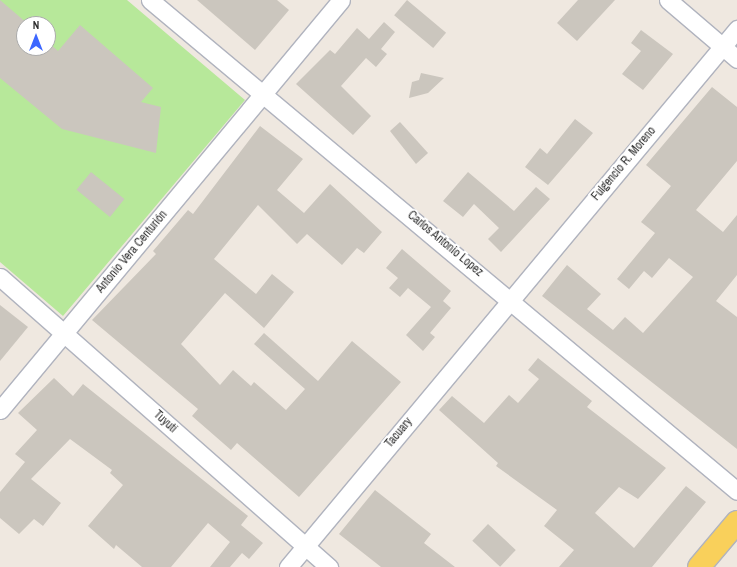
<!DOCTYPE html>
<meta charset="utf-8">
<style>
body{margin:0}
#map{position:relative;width:737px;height:567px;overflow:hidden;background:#efe8e0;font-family:"Archivo Narrow",sans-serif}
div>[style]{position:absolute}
.green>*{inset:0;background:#b7e89a}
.building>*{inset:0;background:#cbc6be;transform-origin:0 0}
.roads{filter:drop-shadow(1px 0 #b0b3be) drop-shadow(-1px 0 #b0b3be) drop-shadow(0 1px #b0b3be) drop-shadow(0 -1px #b0b3be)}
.minor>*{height:17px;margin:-8.5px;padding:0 8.5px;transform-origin:8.5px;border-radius:8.5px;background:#fff}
.major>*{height:22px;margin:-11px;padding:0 11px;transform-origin:11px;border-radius:11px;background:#f9d05b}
span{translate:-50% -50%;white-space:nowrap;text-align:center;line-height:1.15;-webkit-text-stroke:4px #fff;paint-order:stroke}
.street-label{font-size:12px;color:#2e2e2e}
.north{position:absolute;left:16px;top:16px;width:40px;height:40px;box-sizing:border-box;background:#fff;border:1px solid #ababab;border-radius:50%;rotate:0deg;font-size:11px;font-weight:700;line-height:16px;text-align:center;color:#2e2e2e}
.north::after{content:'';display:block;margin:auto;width:14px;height:18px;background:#3d67ff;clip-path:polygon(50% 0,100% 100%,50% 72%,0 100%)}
</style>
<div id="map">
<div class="green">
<i style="clip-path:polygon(evenodd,0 0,127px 0,245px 100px,63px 316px,0 262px,0 0,24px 24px,48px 24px,48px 48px,24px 48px,24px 24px)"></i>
</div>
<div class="building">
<i style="clip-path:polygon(0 0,28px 24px,24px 24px,24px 48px,48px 48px,48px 42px,58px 51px,80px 25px,153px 88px,141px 102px,161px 107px,156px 153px,62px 129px,0 78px)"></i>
<i style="clip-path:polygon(197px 0,277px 0,289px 10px,255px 50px)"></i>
<i style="left:407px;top:0;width:51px;height:20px;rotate:40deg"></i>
<i style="clip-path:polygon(578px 0,615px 0,577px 41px,557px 23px)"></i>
<i style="clip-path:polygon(384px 22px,395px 32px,381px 49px,387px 54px,376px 67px,366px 58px,341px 86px,371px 116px,353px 135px,296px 84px,330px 50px,335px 54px,357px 28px,369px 39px)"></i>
<i style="clip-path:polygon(641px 30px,673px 54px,643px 90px,622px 74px,641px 51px,631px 43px)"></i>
<i style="clip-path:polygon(421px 73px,444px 78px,428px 93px,409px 98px,412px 82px,419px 80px)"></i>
<i style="clip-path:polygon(712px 87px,737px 107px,737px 161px,696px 210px,723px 232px,737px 215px,737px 275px,716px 301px,737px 317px,737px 449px,542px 296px,567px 265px,601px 294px,587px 309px,613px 330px,625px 317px,643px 333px,693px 277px,669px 258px,652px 278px,644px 271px,629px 289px,617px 279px,655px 233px,641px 222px,671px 186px,646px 165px)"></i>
<i style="clip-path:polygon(575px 119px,593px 133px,548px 185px,525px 167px,540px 148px,547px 154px)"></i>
<i style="clip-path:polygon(400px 122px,428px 153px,416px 164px,390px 131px)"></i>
<i style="clip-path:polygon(260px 126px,303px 159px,277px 190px,304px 213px,330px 184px,382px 232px,364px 253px,357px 248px,342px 265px,307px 234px,297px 244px,258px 205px,214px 259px,256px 294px,272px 274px,294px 292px,264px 328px,225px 293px,181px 344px,220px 385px,233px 370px,251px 386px,254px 382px,286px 410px,305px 389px,254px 344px,264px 333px,318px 381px,352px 341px,401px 382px,299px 497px,237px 443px,231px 450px,192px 416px,198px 409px,92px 320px,156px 254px,153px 251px,188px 210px,193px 214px)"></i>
<i style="left:91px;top:172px;width:43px;height:23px;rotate:39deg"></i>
<i style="clip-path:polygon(468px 172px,514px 211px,536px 187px,550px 199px,501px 252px,488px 239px,499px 228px,474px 204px,463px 217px,443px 201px)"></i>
<i style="clip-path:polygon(402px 249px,451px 291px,443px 301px,451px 308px,430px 333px,435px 337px,423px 351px,406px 335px,431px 307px,408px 288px,400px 297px,389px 288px,398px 278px,386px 268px)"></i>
<i style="clip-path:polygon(0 305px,28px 327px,0 361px)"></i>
<i style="clip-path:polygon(538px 358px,592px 401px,587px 407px,666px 468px,638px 499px,619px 487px,595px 513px,634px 548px,686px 486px,706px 502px,652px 567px,559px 567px,574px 550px,544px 526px,557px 510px,496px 466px,498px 463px,439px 410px,452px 396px,484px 423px,509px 395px,518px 403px,539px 379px,528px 370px)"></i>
<i style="clip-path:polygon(54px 378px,73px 396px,83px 384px,248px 516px,241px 525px,263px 543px,249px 559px,242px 553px,230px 567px,210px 567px,230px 542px,208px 523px,171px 567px,142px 567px,116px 545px,114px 549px,88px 526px,123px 485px,110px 473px,112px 470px,70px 439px,31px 479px,61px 503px,43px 526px,34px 519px,19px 534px,0 518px,0 492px,25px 462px,15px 454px,37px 430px,18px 413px)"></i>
<i style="clip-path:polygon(375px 490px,431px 534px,424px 543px,455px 567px,381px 567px,339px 534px)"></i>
<i style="left:488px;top:524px;width:38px;height:23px;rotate:43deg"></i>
</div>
<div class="roads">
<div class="minor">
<i style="left:150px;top:0;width:765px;rotate:39.91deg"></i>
<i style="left:668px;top:0;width:91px;rotate:40.5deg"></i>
<i style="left:0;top:277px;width:439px;rotate:41.4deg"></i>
<i style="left:0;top:410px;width:533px;rotate:-50.25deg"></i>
<i style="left:288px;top:567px;width:701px;rotate:-50.15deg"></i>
</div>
<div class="major">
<i style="left:699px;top:567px;width:59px;rotate:-49.8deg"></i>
</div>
</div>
<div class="street-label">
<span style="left:624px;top:164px;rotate:-50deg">Fulgencio R. Moreno</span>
<span style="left:445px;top:244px;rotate:40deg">Carlos Antonio Lopez</span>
<span style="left:132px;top:252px;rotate:-50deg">Antonio Vera Centurión</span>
<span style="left:165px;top:422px;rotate:42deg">Tuyutí</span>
<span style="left:399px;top:433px;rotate:-50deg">Tacuary</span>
</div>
<div class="north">N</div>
</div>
